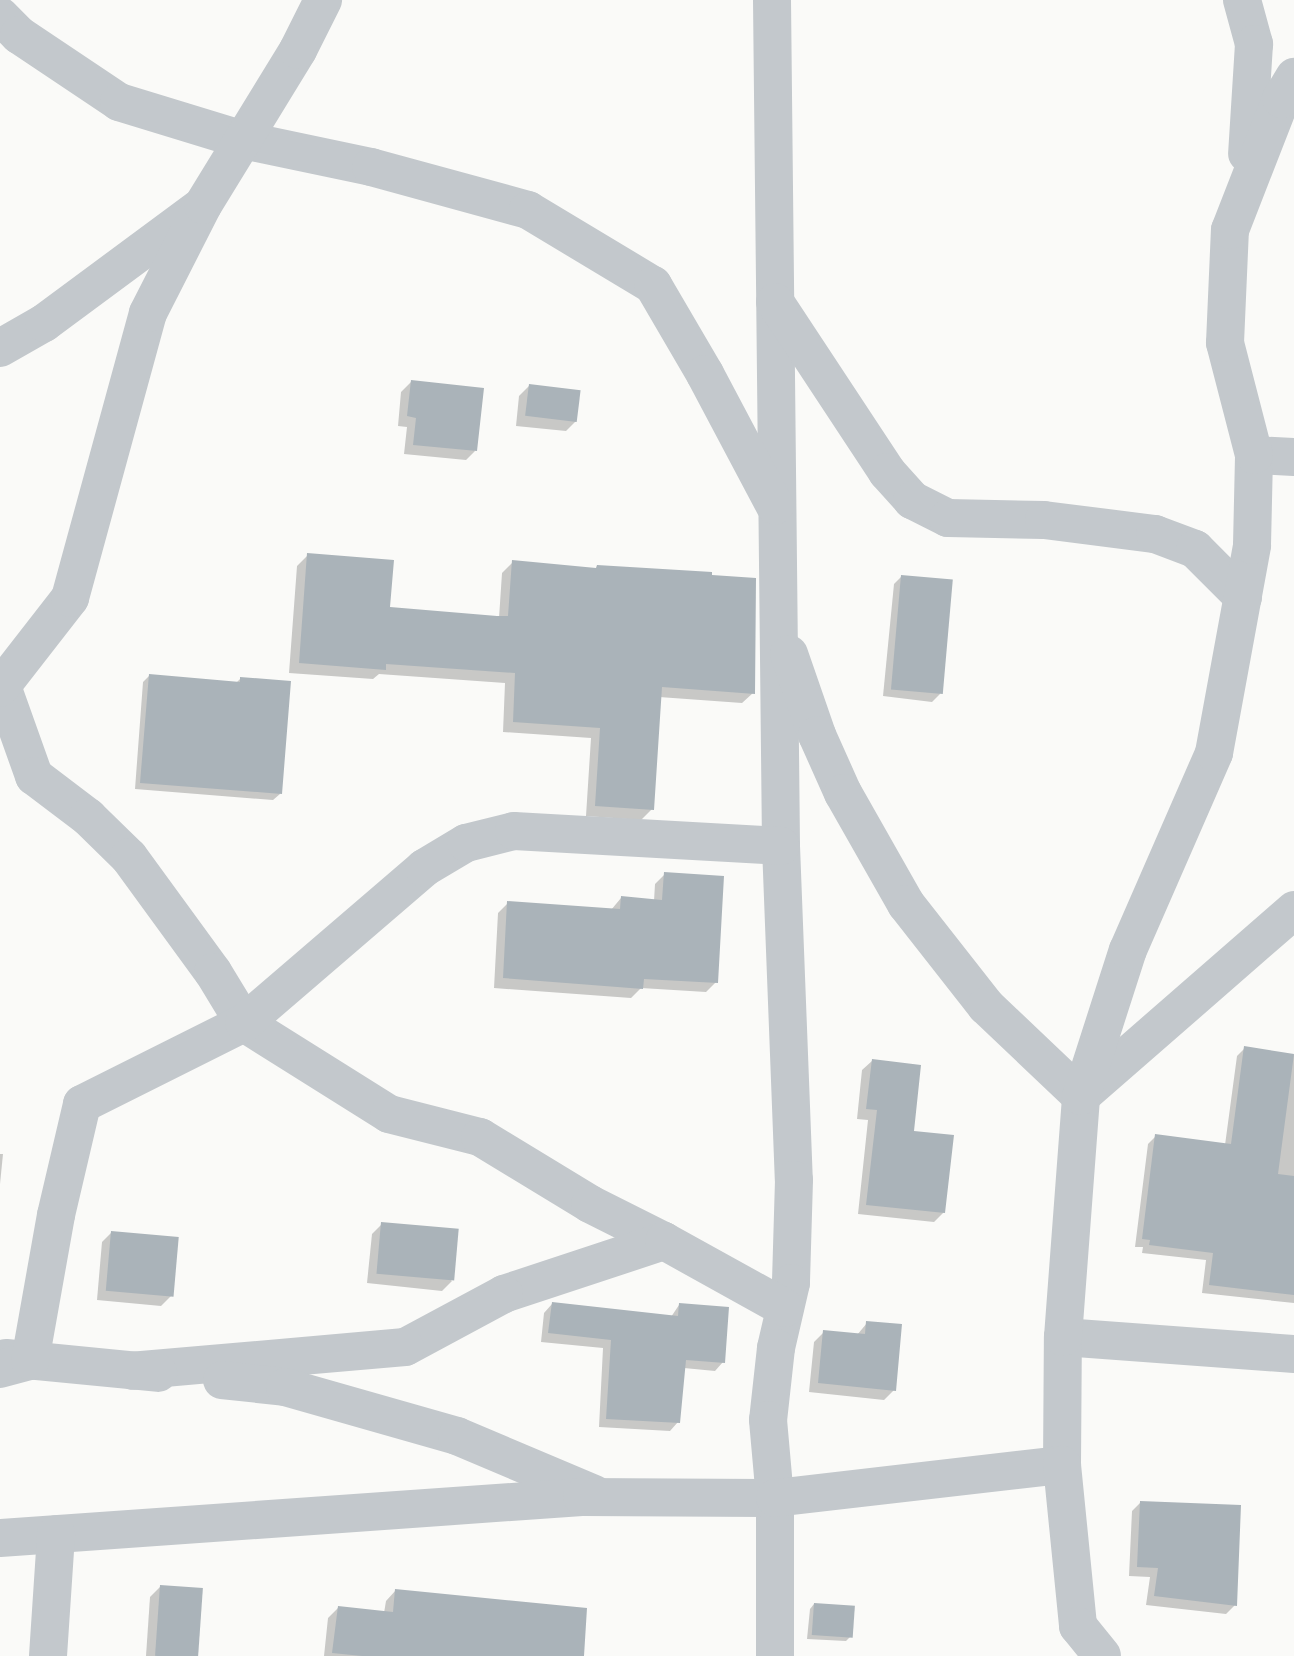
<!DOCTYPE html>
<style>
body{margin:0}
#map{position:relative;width:1294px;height:1656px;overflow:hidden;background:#fafaf8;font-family:"Roboto Condensed",sans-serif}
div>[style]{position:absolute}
.shadow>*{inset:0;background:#0003}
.building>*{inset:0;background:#aab3b9;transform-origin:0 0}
.street>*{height:38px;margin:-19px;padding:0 19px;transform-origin:19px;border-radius:19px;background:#c3c8cc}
span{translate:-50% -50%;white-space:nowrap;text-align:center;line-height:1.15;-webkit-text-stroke:7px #fff;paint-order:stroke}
</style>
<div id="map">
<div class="shadow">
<i style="clip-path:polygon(411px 382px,475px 451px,466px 460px,404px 454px,407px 427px,398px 426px,401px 392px)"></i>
<i style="clip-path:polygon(529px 386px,576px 421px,566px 431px,516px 426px,519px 396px)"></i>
<i style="clip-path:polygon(308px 555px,388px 609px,499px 618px,502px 573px,513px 562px,753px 693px,742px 703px,659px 697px,652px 809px,641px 820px,586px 816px,591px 738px,503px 732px,505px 683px,379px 674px,373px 679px,289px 673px,297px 566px)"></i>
<i style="clip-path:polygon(902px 576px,940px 694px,932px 702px,883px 696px,894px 584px)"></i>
<i style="clip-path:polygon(149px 676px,236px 683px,241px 678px,280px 794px,273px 800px,135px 789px,143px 682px)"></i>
<i style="clip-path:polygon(665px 874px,716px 982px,706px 992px,641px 988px,631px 998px,494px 988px,498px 913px,508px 903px,611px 910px,621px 898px,654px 901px,655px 884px)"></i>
<i style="clip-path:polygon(1245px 1048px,1294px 1055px,1294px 1303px,1202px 1293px,1206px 1260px,1142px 1253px,1143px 1247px,1135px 1247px,1148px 1144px,1156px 1136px,1225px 1145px,1237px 1056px)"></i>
<i style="clip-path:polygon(872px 1061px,912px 1133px,944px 1212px,934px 1222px,858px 1214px,868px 1120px,857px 1119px,862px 1070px)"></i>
<i style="clip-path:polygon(0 1154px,3px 1154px,0 1184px)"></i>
<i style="clip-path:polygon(382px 1224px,452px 1281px,442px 1291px,367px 1283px,372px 1234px)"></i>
<i style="clip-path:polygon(112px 1232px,171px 1296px,161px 1306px,97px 1300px,102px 1242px)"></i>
<i style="clip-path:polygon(552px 1304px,671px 1317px,679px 1305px,723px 1362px,715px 1371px,684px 1368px,678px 1422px,670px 1431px,599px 1427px,603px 1348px,541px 1342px,544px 1313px)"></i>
<i style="clip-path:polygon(867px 1323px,894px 1390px,884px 1400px,809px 1392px,814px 1342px,824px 1332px,857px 1335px)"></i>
<i style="clip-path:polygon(1141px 1502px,1235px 1605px,1226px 1614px,1146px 1605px,1150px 1577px,1129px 1576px,1132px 1511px)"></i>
<i style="clip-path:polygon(160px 1587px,195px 1656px,146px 1656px,150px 1597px)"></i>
<i style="clip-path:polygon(396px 1590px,582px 1656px,324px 1656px,328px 1618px,338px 1608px,384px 1613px,386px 1601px)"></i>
<i style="clip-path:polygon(814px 1604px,850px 1637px,846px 1641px,807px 1639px,810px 1609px)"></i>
</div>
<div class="building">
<i style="clip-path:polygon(411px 380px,484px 388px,477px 451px,413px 445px,416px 418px,407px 416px)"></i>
<i style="left:529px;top:384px;width:52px;height:32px;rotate:7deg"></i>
<i style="clip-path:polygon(307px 553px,394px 560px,390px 607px,497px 616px,508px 616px,512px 560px,596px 568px,597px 565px,712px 572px,712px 575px,756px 578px,755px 694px,662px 687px,654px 810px,595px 806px,600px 728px,513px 722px,515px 673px,386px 664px,386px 670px,299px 663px)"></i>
<i style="left:901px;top:575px;width:52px;height:115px;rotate:5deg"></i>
<i style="clip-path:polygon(149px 674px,240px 682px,240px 677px,291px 681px,282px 794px,140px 783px)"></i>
<i style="clip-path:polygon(664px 872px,724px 876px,718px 983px,644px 979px,643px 989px,503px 978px,507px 901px,620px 909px,621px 896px,662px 900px)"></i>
<i style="clip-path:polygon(1244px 1046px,1294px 1054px,1278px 1174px,1294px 1176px,1294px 1295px,1209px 1285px,1213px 1253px,1149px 1245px,1150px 1240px,1142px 1239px,1155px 1134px,1231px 1144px)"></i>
<i style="clip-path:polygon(872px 1059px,921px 1065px,914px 1131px,954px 1135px,945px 1213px,866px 1205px,877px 1110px,866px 1109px)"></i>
<i style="left:381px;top:1222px;width:78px;height:52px;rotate:5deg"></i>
<i style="left:111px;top:1231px;width:68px;height:60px;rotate:5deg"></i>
<i style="clip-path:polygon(552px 1302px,678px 1316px,679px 1303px,729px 1307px,725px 1363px,686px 1360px,680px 1423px,606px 1419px,611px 1340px,548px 1333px)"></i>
<i style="clip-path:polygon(866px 1321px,902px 1324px,896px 1391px,818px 1383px,823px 1330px,865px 1334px)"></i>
<i style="clip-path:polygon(1140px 1501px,1241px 1505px,1237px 1606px,1154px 1596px,1158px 1568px,1137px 1567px)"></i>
<i style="left:160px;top:1585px;width:43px;height:71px;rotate:4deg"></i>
<i style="clip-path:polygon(395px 1589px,587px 1608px,584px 1656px,362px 1656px,332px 1653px,338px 1606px,393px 1612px)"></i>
<i style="left:814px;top:1603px;width:41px;height:32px;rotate:4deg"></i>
</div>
<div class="street">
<i style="left:772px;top:0;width:846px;rotate:89.39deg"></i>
<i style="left:781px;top:846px;width:334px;rotate:87.8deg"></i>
<i style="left:794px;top:1180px;width:103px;rotate:91.7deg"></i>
<i style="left:791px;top:1283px;width:67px;rotate:103deg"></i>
<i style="left:776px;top:1348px;width:72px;rotate:96.3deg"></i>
<i style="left:768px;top:1420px;width:78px;rotate:84.9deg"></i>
<i style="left:775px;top:1498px;width:158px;rotate:90deg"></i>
<i style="left:1242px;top:0;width:46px;rotate:74.7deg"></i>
<i style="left:1254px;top:44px;width:110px;rotate:93.6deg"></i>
<i style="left:0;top:16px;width:27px;rotate:45deg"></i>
<i style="left:19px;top:35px;width:120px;rotate:33.8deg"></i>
<i style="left:119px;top:102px;width:130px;rotate:17deg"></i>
<i style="left:243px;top:140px;width:131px;rotate:11.9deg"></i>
<i style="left:371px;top:167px;width:163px;rotate:15.3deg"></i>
<i style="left:528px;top:210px;width:146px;rotate:31deg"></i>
<i style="left:653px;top:285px;width:103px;rotate:59.7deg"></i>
<i style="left:705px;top:374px;width:149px;rotate:62.1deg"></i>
<i style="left:775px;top:302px;width:204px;rotate:56.6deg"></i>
<i style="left:887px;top:472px;width:38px;rotate:48deg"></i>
<i style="left:912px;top:500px;width:40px;rotate:26.6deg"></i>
<i style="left:948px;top:518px;width:96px;rotate:1.2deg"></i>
<i style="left:1044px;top:520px;width:112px;rotate:7.2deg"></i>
<i style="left:1155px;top:534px;width:43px;rotate:20.6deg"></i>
<i style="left:1195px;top:549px;width:68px;rotate:45deg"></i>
<i style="left:0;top:348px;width:51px;rotate:-29.6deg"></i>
<i style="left:44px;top:323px;width:192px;rotate:-36.5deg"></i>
<i style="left:1254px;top:455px;width:40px;rotate:2.9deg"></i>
<i style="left:789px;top:654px;width:86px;rotate:70.9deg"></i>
<i style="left:817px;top:735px;width:64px;rotate:65.9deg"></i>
<i style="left:843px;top:793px;width:128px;rotate:60.4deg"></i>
<i style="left:906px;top:904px;width:130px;rotate:51.9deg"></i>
<i style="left:986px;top:1006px;width:131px;rotate:43.5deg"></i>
<i style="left:1081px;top:1096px;width:283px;rotate:-41.1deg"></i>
<i style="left:2px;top:686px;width:96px;rotate:70.4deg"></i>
<i style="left:34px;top:776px;width:68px;rotate:37.2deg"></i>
<i style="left:88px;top:817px;width:57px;rotate:44.3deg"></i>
<i style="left:129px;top:857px;width:142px;rotate:53.9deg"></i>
<i style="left:213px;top:972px;width:60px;rotate:58.7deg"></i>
<i style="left:244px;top:1023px;width:171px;rotate:32.1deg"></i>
<i style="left:389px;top:1114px;width:94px;rotate:14.2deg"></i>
<i style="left:480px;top:1137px;width:129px;rotate:31.3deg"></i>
<i style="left:590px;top:1204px;width:83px;rotate:26.6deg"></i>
<i style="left:664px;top:1241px;width:169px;rotate:161.7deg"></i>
<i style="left:504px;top:1294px;width:112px;rotate:151.8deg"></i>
<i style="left:405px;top:1347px;width:273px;rotate:175deg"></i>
<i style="left:0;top:688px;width:114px;rotate:-52.1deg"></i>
<i style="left:70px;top:598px;width:295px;rotate:-74.7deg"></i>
<i style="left:148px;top:313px;width:121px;rotate:-63deg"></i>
<i style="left:203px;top:205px;width:182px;rotate:-58.5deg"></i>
<i style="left:298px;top:50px;width:56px;rotate:-63.4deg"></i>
<i style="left:664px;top:1241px;width:138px;rotate:29deg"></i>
<i style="left:1063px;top:1337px;width:232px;rotate:4.2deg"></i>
<i style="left:6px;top:1358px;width:153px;rotate:5.6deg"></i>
<i style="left:0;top:1369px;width:31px;rotate:-15deg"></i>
<i style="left:30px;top:1361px;width:148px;rotate:-79.9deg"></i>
<i style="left:56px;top:1215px;width:114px;rotate:-76.8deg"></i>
<i style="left:82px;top:1104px;width:181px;rotate:-26.6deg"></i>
<i style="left:244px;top:1023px;width:238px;rotate:-40.7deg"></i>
<i style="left:424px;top:868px;width:49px;rotate:-30.8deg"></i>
<i style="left:466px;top:843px;width:49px;rotate:-14deg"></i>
<i style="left:514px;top:831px;width:267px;rotate:3.2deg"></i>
<i style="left:222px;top:1380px;width:63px;rotate:6.3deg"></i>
<i style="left:285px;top:1387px;width:179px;rotate:15.9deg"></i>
<i style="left:457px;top:1436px;width:149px;rotate:22.9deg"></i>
<i style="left:1062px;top:1465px;width:128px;rotate:-89.6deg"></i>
<i style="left:1063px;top:1337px;width:242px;rotate:-85.7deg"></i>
<i style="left:1081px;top:1096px;width:153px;rotate:-72.2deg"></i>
<i style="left:1128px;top:950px;width:215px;rotate:-66.4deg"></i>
<i style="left:1214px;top:753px;width:211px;rotate:-79.6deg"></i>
<i style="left:1252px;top:545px;width:90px;rotate:-88.7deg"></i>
<i style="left:1254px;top:455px;width:116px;rotate:-104.5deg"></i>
<i style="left:1225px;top:343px;width:113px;rotate:-87.5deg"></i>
<i style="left:1230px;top:230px;width:141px;rotate:-68.7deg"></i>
<i style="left:1281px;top:99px;width:26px;rotate:-59deg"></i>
<i style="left:0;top:1538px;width:583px;rotate:-4.03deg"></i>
<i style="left:582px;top:1497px;width:193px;rotate:0.3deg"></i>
<i style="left:775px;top:1498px;width:289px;rotate:-6.6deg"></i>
<i style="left:1062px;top:1465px;width:162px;rotate:84.3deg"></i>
<i style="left:1078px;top:1626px;width:38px;rotate:51deg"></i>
<i style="left:48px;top:1656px;width:122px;rotate:-86.2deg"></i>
</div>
</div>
